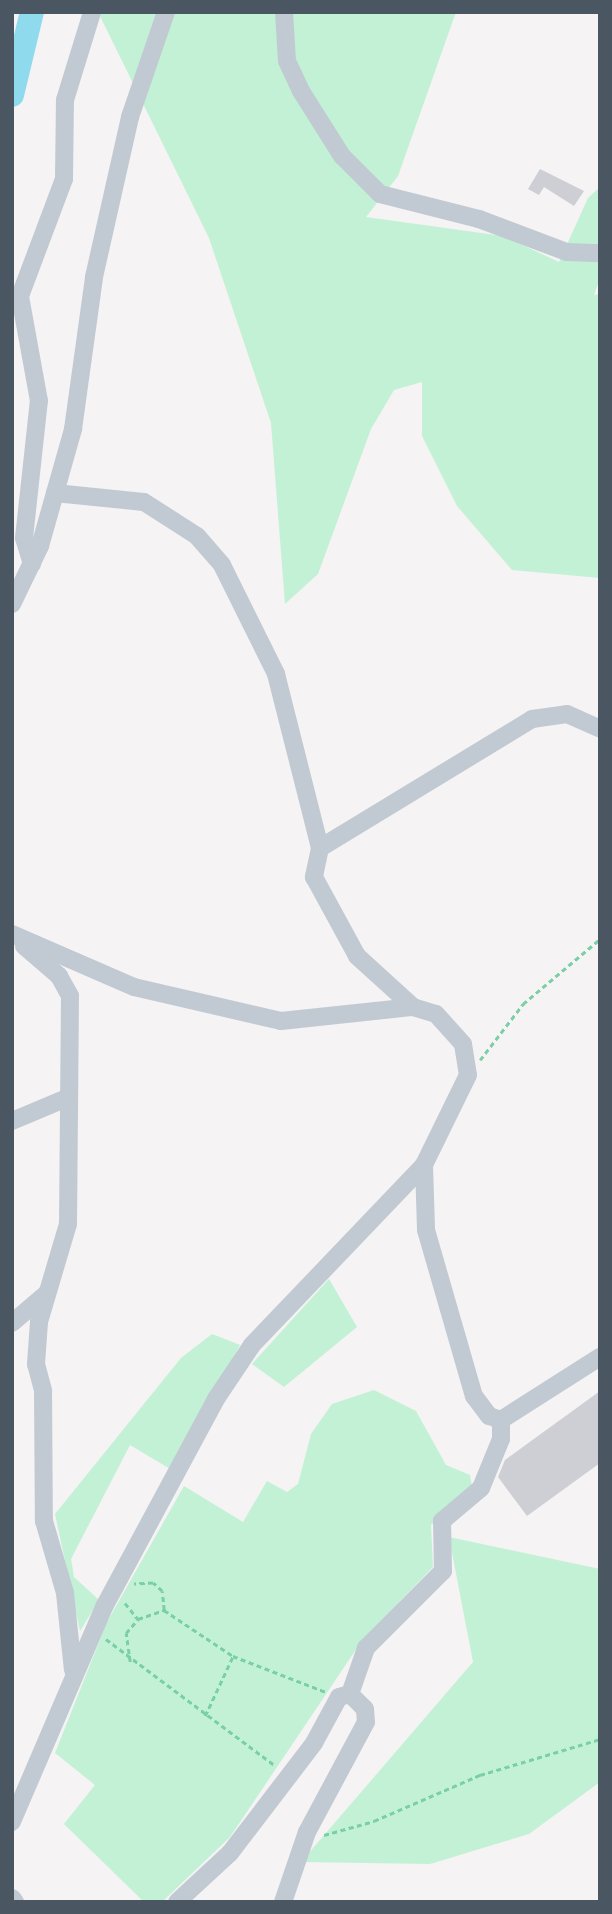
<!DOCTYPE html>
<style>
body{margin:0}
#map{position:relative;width:612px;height:1914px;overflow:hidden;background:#f5f3f3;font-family:"Work Sans",sans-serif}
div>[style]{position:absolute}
.green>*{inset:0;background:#c3f1d5}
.river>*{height:24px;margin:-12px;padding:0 12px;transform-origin:12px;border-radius:12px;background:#90daee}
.building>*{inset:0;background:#cdcfd5}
.path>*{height:2.5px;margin-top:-1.25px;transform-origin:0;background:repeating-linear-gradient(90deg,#7ad0a6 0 5px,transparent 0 8.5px)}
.minor>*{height:18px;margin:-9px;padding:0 9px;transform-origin:9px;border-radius:9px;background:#c1cad2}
span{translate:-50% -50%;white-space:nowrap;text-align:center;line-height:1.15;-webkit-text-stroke:5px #fff;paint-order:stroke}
.frame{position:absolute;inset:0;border:14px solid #4a5661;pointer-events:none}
</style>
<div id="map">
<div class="green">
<i style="clip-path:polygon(98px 12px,456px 12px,398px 176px,366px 217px,503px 236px,559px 262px,588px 198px,600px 187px,600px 278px,594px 295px,600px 294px,600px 578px,512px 570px,457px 506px,422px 436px,422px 382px,394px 390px,371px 429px,318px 574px,285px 604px,271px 423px,209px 238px)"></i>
<i style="clip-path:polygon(329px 1279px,357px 1327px,284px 1387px,252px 1364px)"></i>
<i style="clip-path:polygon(212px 1334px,240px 1345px,172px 1470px,130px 1445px,71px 1559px,74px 1577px,99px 1600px,80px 1631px,55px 1514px,181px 1358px)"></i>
<i style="clip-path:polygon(374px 1390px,416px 1411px,446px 1465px,470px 1475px,472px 1487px,431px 1525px,433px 1567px,363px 1639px,230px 1837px,162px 1902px,144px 1902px,64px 1824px,95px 1785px,55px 1753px,107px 1622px,184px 1486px,243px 1522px,267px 1481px,287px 1492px,298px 1484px,311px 1434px,332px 1404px)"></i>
<i style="clip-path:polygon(449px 1537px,600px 1569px,600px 1782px,529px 1834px,430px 1864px,301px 1862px,473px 1662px)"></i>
</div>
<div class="river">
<i style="left:12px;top:95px;width:85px;rotate:-76.5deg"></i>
</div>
<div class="building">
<i style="clip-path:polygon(540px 169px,584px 191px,574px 206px,544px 187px,539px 195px,528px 189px)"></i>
<i style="clip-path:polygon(600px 1391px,600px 1463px,527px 1516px,498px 1477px,505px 1460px)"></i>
</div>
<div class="path">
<i style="left:480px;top:1060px;width:71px;rotate:-52.5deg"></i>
<i style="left:523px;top:1004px;width:101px;rotate:-40.2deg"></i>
<i style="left:125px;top:1603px;width:21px;rotate:51deg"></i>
<i style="left:138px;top:1619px;width:28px;rotate:-19deg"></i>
<i style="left:164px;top:1610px;width:19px;rotate:-96deg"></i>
<i style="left:162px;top:1591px;width:12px;rotate:-138deg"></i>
<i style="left:153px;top:1583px;width:19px;rotate:177deg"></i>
<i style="left:164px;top:1610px;width:83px;rotate:33.7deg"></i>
<i style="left:233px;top:1656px;width:100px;rotate:21.2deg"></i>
<i style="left:106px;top:1639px;width:212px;rotate:36.8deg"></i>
<i style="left:130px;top:1662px;width:29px;rotate:-98deg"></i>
<i style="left:126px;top:1633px;width:18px;rotate:-49deg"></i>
<i style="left:205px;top:1716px;width:66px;rotate:-65deg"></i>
<i style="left:324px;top:1835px;width:52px;rotate:-15.6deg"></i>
<i style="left:374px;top:1821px;width:116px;rotate:-23.5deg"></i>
<i style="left:480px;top:1775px;width:125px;rotate:-16.7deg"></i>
</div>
<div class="minor">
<i style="left:284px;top:12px;width:49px;rotate:86.5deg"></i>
<i style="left:287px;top:61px;width:33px;rotate:65deg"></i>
<i style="left:301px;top:91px;width:77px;rotate:57.8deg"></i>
<i style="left:342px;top:156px;width:54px;rotate:45deg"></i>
<i style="left:380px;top:194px;width:102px;rotate:14.2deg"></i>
<i style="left:479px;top:219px;width:94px;rotate:20.6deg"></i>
<i style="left:567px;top:252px;width:33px;rotate:2deg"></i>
<i style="left:55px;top:493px;width:89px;rotate:5.8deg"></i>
<i style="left:144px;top:502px;width:63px;rotate:32.7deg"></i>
<i style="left:197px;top:536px;width:38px;rotate:49deg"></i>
<i style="left:222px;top:565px;width:122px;rotate:63.6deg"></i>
<i style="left:276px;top:674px;width:179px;rotate:75.8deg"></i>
<i style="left:320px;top:848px;width:30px;rotate:102deg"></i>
<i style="left:314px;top:877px;width:90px;rotate:61.4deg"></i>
<i style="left:357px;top:956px;width:76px;rotate:42.3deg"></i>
<i style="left:32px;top:564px;width:27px;rotate:-107deg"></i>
<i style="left:24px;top:538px;width:138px;rotate:-83.8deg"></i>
<i style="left:39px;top:401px;width:107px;rotate:-100.3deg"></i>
<i style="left:20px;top:296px;width:125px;rotate:-69.4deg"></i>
<i style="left:64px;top:179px;width:79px;rotate:-89.3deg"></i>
<i style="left:65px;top:100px;width:92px;rotate:-72.9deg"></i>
<i style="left:12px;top:604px;width:64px;rotate:-64.2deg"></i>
<i style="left:40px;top:546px;width:122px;rotate:-74.2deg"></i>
<i style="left:73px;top:429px;width:153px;rotate:-82.1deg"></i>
<i style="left:94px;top:277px;width:164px;rotate:-77.3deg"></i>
<i style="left:130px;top:117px;width:111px;rotate:-71.1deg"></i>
<i style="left:320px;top:848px;width:248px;rotate:-31.3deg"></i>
<i style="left:532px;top:719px;width:35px;rotate:-8deg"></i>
<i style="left:567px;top:714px;width:36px;rotate:24deg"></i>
<i style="left:12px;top:934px;width:133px;rotate:23.5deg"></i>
<i style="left:134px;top:987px;width:151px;rotate:13deg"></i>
<i style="left:281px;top:1021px;width:133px;rotate:-6.1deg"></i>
<i style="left:413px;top:1007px;width:24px;rotate:17deg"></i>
<i style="left:436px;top:1014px;width:40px;rotate:48deg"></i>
<i style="left:463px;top:1044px;width:31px;rotate:81deg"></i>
<i style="left:468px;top:1075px;width:100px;rotate:116.1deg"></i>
<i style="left:424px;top:1165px;width:249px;rotate:133.7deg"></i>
<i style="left:252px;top:1345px;width:65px;rotate:123.7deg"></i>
<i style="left:216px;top:1399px;width:236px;rotate:118.3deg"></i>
<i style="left:104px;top:1607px;width:234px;rotate:113.2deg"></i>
<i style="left:24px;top:946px;width:46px;rotate:40.6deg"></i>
<i style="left:59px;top:976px;width:23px;rotate:61deg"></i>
<i style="left:70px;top:996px;width:228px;rotate:90.5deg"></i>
<i style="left:68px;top:1224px;width:102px;rotate:106.5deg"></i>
<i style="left:39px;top:1322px;width:42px;rotate:94.1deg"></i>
<i style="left:36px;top:1364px;width:28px;rotate:75deg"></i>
<i style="left:43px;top:1391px;width:130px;rotate:89.6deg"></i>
<i style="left:44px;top:1521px;width:75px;rotate:73.7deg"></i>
<i style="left:65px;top:1593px;width:77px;rotate:84.1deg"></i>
<i style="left:12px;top:1121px;width:62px;rotate:-22.8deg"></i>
<i style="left:424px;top:1165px;width:65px;rotate:88.2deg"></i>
<i style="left:426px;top:1230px;width:173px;rotate:73.9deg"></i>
<i style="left:474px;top:1396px;width:25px;rotate:53deg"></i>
<i style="left:489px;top:1416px;width:13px;rotate:18deg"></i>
<i style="left:501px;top:1420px;width:117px;rotate:-32.5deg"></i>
<i style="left:12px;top:1323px;width:45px;rotate:-40.5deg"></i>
<i style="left:350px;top:1694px;width:49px;rotate:-70.8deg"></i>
<i style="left:366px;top:1648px;width:109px;rotate:-45deg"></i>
<i style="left:443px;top:1571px;width:50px;rotate:-91.1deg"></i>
<i style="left:442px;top:1521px;width:51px;rotate:-40.2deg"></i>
<i style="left:481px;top:1488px;width:53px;rotate:-67.8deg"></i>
<i style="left:501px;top:1439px;width:19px;rotate:-90deg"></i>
<i style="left:12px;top:1898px;width:5px;rotate:53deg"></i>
<i style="left:177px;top:1902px;width:72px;rotate:-42.8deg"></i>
<i style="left:230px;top:1853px;width:138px;rotate:-52.6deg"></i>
<i style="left:314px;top:1743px;width:52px;rotate:-61.5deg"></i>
<i style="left:339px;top:1697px;width:11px;rotate:-15deg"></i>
<i style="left:350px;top:1694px;width:21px;rotate:45deg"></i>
<i style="left:365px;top:1709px;width:13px;rotate:86deg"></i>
<i style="left:366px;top:1722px;width:125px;rotate:118.2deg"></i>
<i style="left:307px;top:1832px;width:74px;rotate:108.9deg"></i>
</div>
<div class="frame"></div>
</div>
